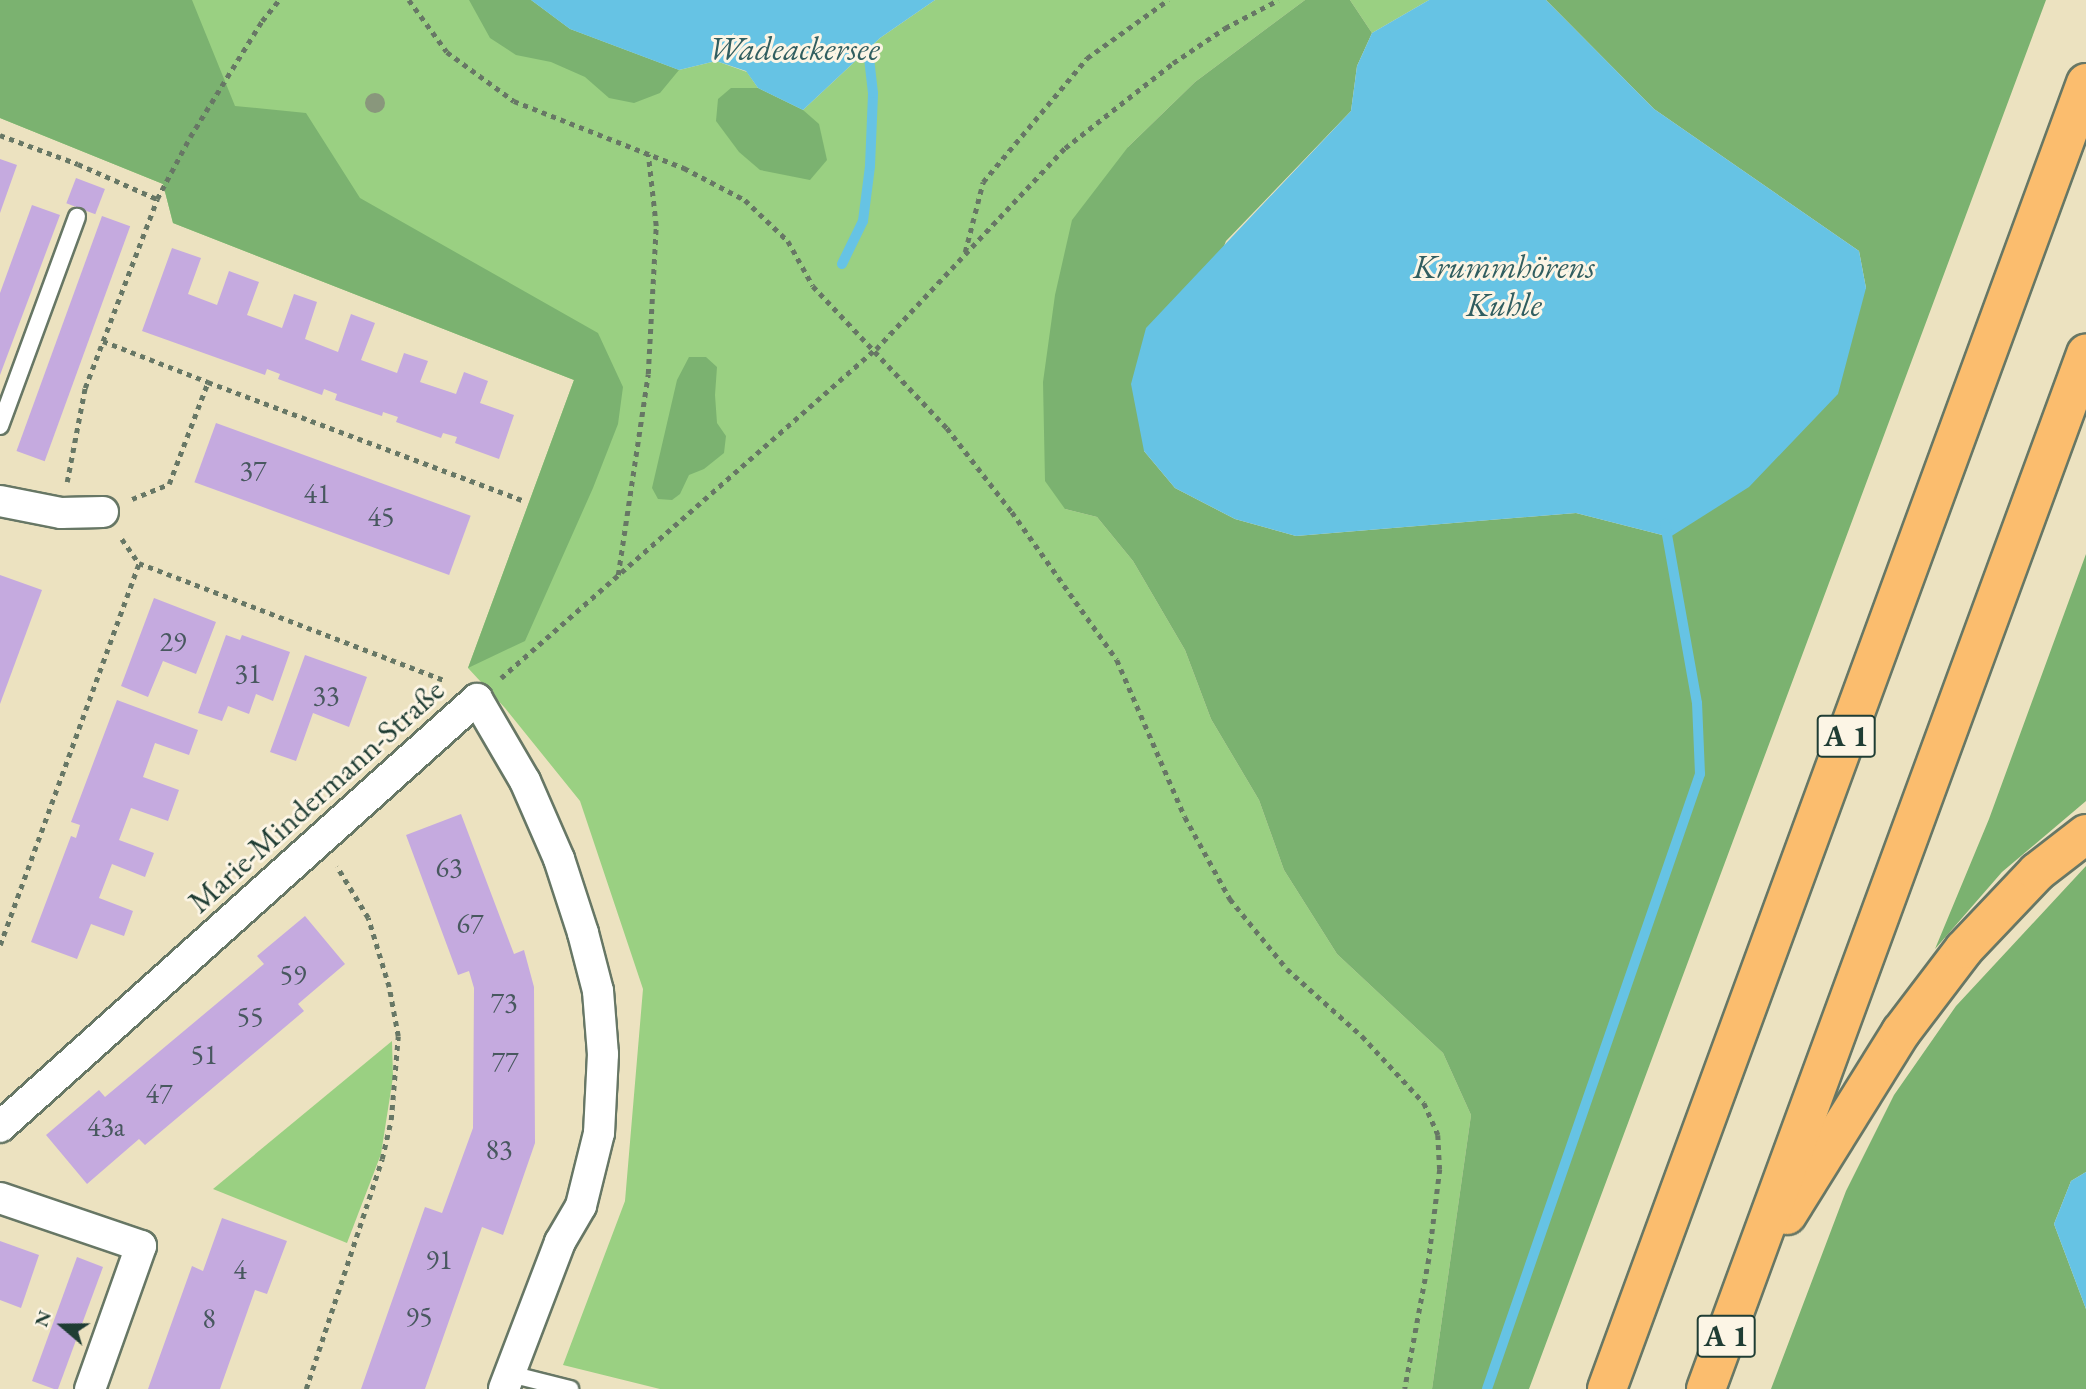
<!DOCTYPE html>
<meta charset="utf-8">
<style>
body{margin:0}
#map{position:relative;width:2086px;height:1389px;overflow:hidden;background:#ece2c0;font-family:"EB Garamond",serif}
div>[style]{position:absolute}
.green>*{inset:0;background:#9ad082}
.forest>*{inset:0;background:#7bb270}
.water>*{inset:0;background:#66c3e4}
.stream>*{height:10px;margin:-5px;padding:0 5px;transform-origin:5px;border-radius:5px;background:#66c3e4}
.building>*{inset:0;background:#c5aadf;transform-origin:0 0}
.path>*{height:4.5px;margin-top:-2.25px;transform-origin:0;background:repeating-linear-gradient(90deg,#677765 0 5px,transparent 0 10px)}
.roads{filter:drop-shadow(2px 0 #677765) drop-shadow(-2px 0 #677765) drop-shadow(0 2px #677765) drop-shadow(0 -2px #677765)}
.lane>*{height:16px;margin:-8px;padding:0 8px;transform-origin:8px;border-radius:8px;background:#fff}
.street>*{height:30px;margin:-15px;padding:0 15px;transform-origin:15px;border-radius:15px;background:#fff}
.highway>*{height:38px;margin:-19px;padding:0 19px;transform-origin:19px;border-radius:19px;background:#fbbd6e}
.trees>*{width:20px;height:20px;margin:-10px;border-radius:50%;background:#89977c}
span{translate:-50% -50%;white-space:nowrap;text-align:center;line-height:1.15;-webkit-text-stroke:6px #fcf5e5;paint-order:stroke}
.number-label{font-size:28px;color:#48585f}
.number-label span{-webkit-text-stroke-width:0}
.shield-label span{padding:2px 5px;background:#fcf5e5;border:2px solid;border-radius:5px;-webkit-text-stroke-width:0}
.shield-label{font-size:30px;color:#1f3d34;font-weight:700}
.street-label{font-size:32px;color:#1f3d34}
.water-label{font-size:33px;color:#315e60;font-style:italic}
.north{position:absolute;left:28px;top:1291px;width:70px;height:70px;-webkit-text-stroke:5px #fcf5e5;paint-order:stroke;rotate:290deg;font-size:19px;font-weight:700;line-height:28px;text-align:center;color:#1f3d34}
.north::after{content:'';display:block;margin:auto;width:24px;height:32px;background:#1f3d34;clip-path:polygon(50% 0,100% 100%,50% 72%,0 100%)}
</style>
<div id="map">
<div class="green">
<i style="clip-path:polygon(0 0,531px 0,570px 29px,679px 70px,716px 61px,747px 72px,758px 88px,803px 110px,880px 38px,935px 0,1305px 0,1195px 82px,1128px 147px,1065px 509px,1097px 517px,1133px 561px,1185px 650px,1211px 719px,1259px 800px,1284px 870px,1337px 954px,1443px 1053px,1471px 1115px,1432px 1389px,660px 1389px,563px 1365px,625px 1201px,643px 989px,580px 801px,505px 708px,468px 668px,574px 380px,173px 223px,163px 184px,0 118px)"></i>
<i style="clip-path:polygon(1350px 0,1429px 0,1372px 33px)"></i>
<i style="clip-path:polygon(392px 1041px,393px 1077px,381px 1154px,347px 1243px,213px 1189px)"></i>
</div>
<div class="forest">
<i style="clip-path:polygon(0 0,192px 0,235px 106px,306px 113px,360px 198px,598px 333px,623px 387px,618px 424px,593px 488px,525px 641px,468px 668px,574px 380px,173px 223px,163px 184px,0 118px)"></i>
<i style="clip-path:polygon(469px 0,531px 0,570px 29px,679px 70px,660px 93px,634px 103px,609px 98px,585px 77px,551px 62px,516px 55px,490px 38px)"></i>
<i style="clip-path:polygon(1305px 0,1350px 0,1372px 33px,1357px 66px,1351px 111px,1226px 241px,1144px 451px,1175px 488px,1235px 519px,1296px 536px,1576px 513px,1670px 537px,1866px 288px,1859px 251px,1654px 109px,1546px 0,2046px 0,1529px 1389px,1432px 1389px,1471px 1115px,1443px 1053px,1337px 954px,1284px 870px,1259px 800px,1211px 719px,1185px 650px,1133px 561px,1097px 517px,1065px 509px,1045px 481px,1043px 382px,1055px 295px,1072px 220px,1128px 147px,1195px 82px)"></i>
<i style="clip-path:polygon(731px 88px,758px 88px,803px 110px,819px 124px,827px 160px,810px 180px,760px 170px,739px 152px,716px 121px,718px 99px)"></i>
<i style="clip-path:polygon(689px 357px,706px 357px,717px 367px,715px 395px,717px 423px,726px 436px,724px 453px,704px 469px,689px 475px,680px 494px,672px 500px,658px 499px,652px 488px,677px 380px)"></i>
<i style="clip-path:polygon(2086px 554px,2086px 801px,2002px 872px,1935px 949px,1989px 819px)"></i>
<i style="clip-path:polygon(2086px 866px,2086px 1172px,2071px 1181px,2054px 1224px,2086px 1309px,2086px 1389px,1771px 1389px,1846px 1191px,1894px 1095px,1956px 1006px)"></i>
</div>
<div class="water">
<i style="clip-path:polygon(531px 0,935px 0,880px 38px,803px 110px,758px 88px,746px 71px,716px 61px,679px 70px,570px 29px)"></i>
<i style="clip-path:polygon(1429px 0,1546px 0,1654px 109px,1859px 251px,1866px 288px,1838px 394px,1749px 487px,1670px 537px,1576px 513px,1296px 536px,1235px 519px,1175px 488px,1144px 451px,1131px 384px,1146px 328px,1351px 111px,1357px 66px,1372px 33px)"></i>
<i style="clip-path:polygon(2086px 1172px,2086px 1309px,2054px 1224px,2071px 1181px)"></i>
</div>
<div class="stream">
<i style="left:842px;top:264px;width:48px;rotate:-64deg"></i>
<i style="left:863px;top:221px;width:55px;rotate:-82.7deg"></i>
<i style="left:870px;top:166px;width:73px;rotate:-87.6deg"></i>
<i style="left:873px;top:93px;width:44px;rotate:-96.5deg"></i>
<i style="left:1487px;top:1389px;width:651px;rotate:-70.9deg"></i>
<i style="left:1700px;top:774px;width:71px;rotate:-92.4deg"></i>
<i style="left:1697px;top:703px;width:182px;rotate:-100.1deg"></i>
</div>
<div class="building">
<i style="clip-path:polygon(0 159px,17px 165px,0 213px)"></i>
<i style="left:76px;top:178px;width:31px;height:27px;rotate:21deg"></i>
<i style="clip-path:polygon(32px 205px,60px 215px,0 375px,0 293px)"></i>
<i style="left:102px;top:216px;width:30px;height:250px;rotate:20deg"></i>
<i style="clip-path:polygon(172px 248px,201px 258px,188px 294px,217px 305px,229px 271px,259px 282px,247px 315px,282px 328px,294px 294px,317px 302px,305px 339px,338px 352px,351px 314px,375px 323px,361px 360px,397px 373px,404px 353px,428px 361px,420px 382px,456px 394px,464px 372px,488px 381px,480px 403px,514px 415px,499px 459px,455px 443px,457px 437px,443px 433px,441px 438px,396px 422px,398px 417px,383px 412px,382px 416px,335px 400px,337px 394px,324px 389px,322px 395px,278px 379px,280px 374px,267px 369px,265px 375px,142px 331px)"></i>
<i style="left:216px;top:423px;width:271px;height:63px;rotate:20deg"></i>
<i style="clip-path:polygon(0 575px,42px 590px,0 704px)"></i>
<i style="clip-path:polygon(154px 598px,216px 622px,196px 674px,163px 661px,148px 697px,121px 686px)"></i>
<i style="clip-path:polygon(226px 635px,240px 640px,242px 635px,290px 652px,273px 701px,256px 694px,249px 714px,228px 706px,222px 721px,198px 713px)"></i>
<i style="clip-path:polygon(305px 655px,367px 677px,349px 727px,313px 713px,296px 761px,270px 752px)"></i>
<i style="clip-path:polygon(117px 700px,198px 730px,189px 755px,155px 743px,143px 777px,179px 790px,168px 821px,131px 808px,119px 840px,154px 853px,145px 877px,112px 864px,99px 898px,133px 911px,124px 936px,91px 924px,77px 959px,31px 942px,71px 836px,76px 838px,80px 825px,71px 822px)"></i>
<i style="clip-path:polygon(461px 814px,514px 954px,524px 950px,534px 987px,535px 1143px,503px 1235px,482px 1227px,425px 1389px,361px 1389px,425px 1207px,442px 1213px,473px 1128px,474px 988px,469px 971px,458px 975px,406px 835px)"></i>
<i style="clip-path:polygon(305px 916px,345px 964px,298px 1004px,304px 1011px,145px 1145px,139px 1139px,87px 1184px,46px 1135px,99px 1090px,105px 1097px,264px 964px,257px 956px)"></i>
<i style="clip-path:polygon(222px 1218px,287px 1241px,267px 1294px,255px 1290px,220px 1389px,148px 1389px,192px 1266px,203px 1271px)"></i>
<i style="clip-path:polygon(0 1241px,39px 1255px,21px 1308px,0 1300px)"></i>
<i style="clip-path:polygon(77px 1257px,103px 1267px,58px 1389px,54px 1389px,32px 1381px)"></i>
</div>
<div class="path">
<i style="left:409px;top:0;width:64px;rotate:53.8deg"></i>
<i style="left:447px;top:52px;width:83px;rotate:36.2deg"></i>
<i style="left:514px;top:101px;width:183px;rotate:21.5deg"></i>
<i style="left:684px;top:168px;width:69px;rotate:27.7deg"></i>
<i style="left:745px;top:200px;width:59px;rotate:43.6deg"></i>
<i style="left:788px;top:241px;width:51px;rotate:60.9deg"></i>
<i style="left:813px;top:286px;width:195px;rotate:46.7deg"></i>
<i style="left:947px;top:428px;width:106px;rotate:52.3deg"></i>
<i style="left:1012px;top:512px;width:181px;rotate:54.6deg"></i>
<i style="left:1117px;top:660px;width:171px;rotate:66.6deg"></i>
<i style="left:1185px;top:817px;width:94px;rotate:61.2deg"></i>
<i style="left:1230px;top:899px;width:90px;rotate:50.8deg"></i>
<i style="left:1287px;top:969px;width:101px;rotate:41.8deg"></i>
<i style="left:1362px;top:1036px;width:91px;rotate:47.2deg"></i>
<i style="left:1424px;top:1103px;width:35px;rotate:66deg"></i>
<i style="left:1438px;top:1135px;width:34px;rotate:87deg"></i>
<i style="left:1440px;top:1169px;width:91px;rotate:97deg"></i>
<i style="left:1429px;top:1259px;width:132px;rotate:100.5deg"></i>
<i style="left:0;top:135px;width:83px;rotate:20.4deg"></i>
<i style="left:78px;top:164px;width:86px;rotate:23.9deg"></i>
<i style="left:965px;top:252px;width:72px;rotate:-75.6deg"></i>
<i style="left:983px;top:182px;width:162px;rotate:-50deg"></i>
<i style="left:1087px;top:58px;width:100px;rotate:-35.6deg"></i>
<i style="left:103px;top:341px;width:113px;rotate:21.3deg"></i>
<i style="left:67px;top:482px;width:96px;rotate:-79.2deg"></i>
<i style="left:85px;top:388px;width:202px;rotate:-69.1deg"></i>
<i style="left:157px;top:199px;width:70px;rotate:-62deg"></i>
<i style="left:190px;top:137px;width:137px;rotate:-58.2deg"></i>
<i style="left:262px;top:21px;width:27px;rotate:-51deg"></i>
<i style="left:132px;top:499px;width:40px;rotate:-22deg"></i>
<i style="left:169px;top:484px;width:109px;rotate:-69.1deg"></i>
<i style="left:208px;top:382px;width:338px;rotate:20.6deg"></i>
<i style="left:122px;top:539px;width:29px;rotate:55deg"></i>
<i style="left:139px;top:563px;width:329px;rotate:21deg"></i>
<i style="left:618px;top:575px;width:203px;rotate:-81.5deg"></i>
<i style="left:648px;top:374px;width:148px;rotate:-86.9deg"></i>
<i style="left:656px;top:226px;width:72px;rotate:-96.3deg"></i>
<i style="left:501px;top:678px;width:499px;rotate:-41.3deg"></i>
<i style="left:876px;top:349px;width:276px;rotate:-46.8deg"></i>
<i style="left:1065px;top:148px;width:137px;rotate:-38.2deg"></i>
<i style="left:1173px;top:63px;width:63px;rotate:-33.9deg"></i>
<i style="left:1225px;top:28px;width:60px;rotate:-27.8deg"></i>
<i style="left:0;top:945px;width:407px;rotate:-70deg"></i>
<i style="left:306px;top:1389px;width:242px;rotate:-71.7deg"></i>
<i style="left:382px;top:1159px;width:40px;rotate:-77deg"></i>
<i style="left:391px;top:1120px;width:84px;rotate:-85.2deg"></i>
<i style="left:398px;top:1036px;width:50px;rotate:-100.4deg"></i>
<i style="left:389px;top:987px;width:72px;rotate:-106.9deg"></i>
<i style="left:368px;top:918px;width:60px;rotate:-121.3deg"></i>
</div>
<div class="roads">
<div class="lane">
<i style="left:0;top:426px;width:223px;rotate:-69.8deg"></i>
<i style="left:510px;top:1374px;width:62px;rotate:14deg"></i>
</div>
<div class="street">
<i style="left:0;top:501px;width:62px;rotate:11.1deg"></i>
<i style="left:61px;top:513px;width:42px;rotate:-1.4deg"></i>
<i style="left:0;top:1127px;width:641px;rotate:-41.9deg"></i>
<i style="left:477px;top:699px;width:95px;rotate:59.7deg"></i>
<i style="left:525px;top:781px;width:85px;rotate:66.4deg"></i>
<i style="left:559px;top:859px;width:78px;rotate:72deg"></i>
<i style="left:583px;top:933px;width:60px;rotate:75.5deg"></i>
<i style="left:598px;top:991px;width:63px;rotate:85.5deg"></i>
<i style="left:603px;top:1054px;width:79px;rotate:92.9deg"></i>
<i style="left:599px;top:1133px;width:75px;rotate:103.9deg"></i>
<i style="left:581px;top:1206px;width:42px;rotate:120.3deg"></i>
<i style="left:560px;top:1242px;width:157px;rotate:110.9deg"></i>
<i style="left:0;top:1198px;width:149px;rotate:18.8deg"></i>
<i style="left:141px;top:1246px;width:152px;rotate:109.6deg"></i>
</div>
<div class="highway">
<i style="left:1787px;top:1215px;width:216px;rotate:-58.1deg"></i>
<i style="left:1901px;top:1032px;width:104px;rotate:-52.8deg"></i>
<i style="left:1964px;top:949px;width:106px;rotate:-46.5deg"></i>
<i style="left:2037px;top:872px;width:62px;rotate:-37.8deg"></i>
<i style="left:1607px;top:1389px;width:1391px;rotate:-69.86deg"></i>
<i style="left:1706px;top:1389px;width:1103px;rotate:-69.84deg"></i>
</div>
</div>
<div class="trees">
<i style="left:375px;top:103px"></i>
</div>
<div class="number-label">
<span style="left:253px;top:470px">37</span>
<span style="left:317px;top:493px">41</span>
<span style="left:381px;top:516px">45</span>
<span style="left:173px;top:641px">29</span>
<span style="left:248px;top:673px">31</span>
<span style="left:326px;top:695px">33</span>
<span style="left:449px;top:867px">63</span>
<span style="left:470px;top:923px">67</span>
<span style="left:293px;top:974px">59</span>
<span style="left:504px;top:1002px">73</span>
<span style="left:250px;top:1016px">55</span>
<span style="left:204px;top:1054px">51</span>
<span style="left:505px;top:1061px">77</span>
<span style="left:159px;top:1093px">47</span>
<span style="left:106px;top:1126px">43a</span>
<span style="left:499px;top:1149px">83</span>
<span style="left:439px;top:1259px">91</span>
<span style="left:240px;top:1269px">4</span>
<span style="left:419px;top:1316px">95</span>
<span style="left:209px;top:1318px">8</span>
</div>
<div class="shield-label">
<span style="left:1846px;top:736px">A 1</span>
<span style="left:1726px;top:1336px">A 1</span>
</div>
<div class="street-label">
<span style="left:316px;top:796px;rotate:-42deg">Marie-Mindermann-Straße</span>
</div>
<div class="water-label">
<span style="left:794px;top:49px">Wadeackersee</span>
<span style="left:1504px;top:286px">Krummhörens<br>Kuhle</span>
</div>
<div class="north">N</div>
</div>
